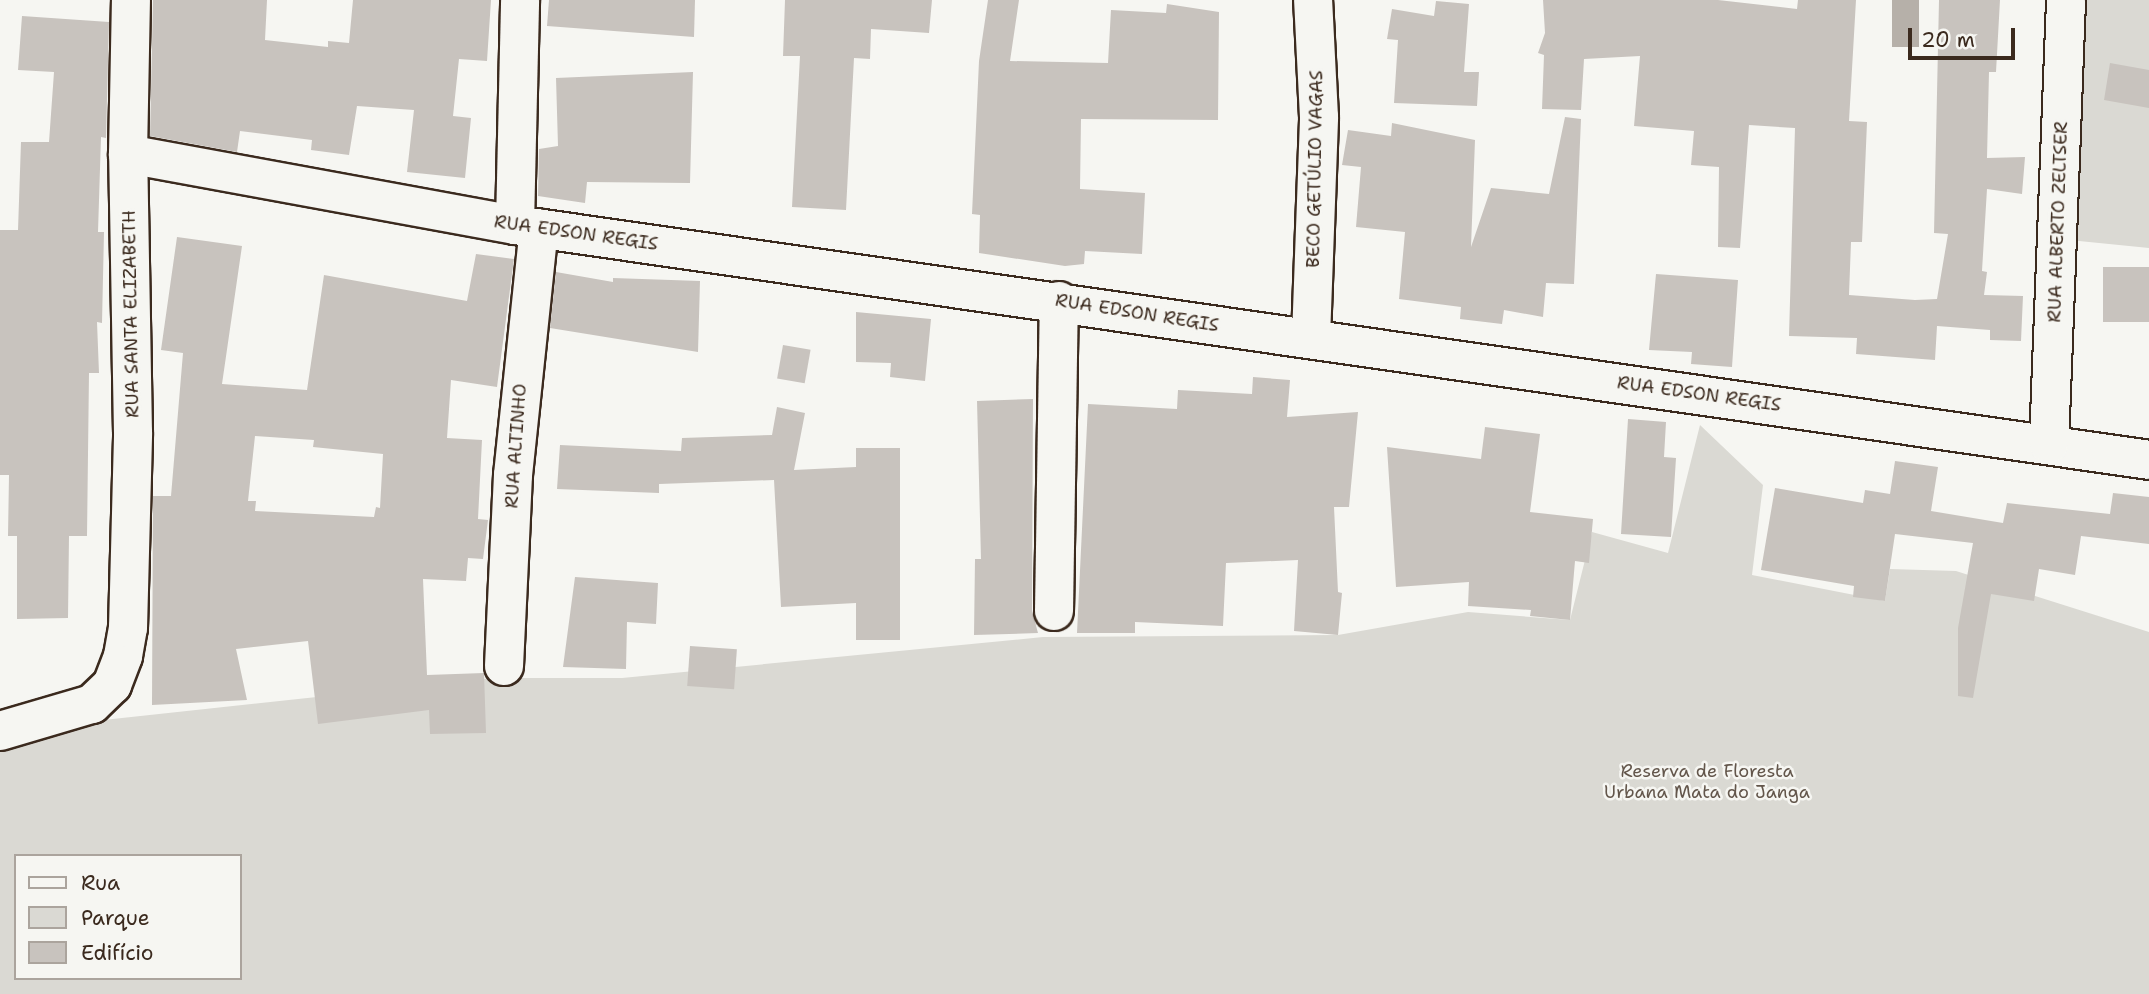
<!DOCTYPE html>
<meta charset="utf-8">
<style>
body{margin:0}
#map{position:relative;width:2149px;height:994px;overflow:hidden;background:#f6f6f2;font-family:"Shantell Sans",sans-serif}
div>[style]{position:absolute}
.green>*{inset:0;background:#dad9d3}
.water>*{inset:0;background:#b6b0a9;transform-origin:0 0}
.building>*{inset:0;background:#c8c3be;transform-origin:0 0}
.roads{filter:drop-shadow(2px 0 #3b2a1e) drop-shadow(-2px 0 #3b2a1e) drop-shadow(0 2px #3b2a1e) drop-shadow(0 -2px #3b2a1e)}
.minor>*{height:38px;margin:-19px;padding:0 19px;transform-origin:19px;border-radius:19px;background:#f6f6f2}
span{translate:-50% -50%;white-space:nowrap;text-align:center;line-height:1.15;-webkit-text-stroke:5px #f6f6f2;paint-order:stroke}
.street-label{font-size:18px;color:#3b2a1e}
.park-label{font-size:18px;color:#63564b}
.legend{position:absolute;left:14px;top:854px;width:228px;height:126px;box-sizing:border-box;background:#f6f6f2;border:2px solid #aba49d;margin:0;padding:9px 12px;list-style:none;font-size:21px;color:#3b2a1e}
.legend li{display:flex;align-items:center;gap:14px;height:35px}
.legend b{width:35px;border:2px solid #aba49d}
.scale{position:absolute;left:1908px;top:28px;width:107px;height:32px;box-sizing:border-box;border:4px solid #3b2a1e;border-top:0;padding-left:9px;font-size:21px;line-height:24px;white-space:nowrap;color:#3b2a1e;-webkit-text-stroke:5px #f6f6f2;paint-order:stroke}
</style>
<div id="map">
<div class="green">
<i style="clip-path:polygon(2083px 0,2149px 0,2149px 248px,2069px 240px)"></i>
<i style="clip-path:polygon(evenodd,1700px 425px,1763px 485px,1752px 575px,1885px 601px,1890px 569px,1956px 571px,2149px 632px,2149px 994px,0 994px,0 741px,85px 722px,493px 678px,622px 678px,1043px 637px,1338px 635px,1468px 612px,1570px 620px,1592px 532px,1668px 553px,1700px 425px,16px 856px,240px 856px,240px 978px,16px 978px,16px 856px)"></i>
</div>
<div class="water">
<i style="left:1919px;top:0;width:47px;height:27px;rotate:90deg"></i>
</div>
<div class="building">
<i style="clip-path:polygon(153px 0,267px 0,265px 40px,328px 47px,328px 41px,349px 43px,353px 0,491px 0,487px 61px,459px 59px,453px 116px,471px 118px,465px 178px,407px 172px,414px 110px,357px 106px,349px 155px,311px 150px,312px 140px,240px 131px,237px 152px,150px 136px)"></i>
<i style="clip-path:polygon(549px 0,695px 0,694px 37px,547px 26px)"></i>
<i style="clip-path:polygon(785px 0,932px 0,929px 33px,871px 29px,870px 59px,854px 58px,846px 210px,792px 207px,800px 56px,783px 56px)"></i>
<i style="clip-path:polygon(988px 0,1019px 0,1010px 61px,1108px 63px,1111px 10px,1166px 13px,1167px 4px,1219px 12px,1218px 120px,1081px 119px,1080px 189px,1145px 193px,1142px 254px,1085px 251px,1084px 264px,1065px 266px,979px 253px,980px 215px,972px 214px,979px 61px)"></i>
<i style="clip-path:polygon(1543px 0,1718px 0,1797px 9px,1798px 0,1856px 0,1849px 121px,1867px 122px,1862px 242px,1851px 242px,1849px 295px,1915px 300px,1937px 299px,1948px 234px,1934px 233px,1939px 0,2000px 0,1996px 72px,1989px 72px,1987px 158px,2025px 157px,2022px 194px,1987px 189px,1982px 271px,1987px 272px,1984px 295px,2023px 296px,2021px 341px,1990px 340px,1990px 330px,1937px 326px,1935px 360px,1856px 354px,1857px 338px,1789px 336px,1795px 128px,1749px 125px,1740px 248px,1718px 247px,1719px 167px,1691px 165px,1694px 131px,1634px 126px,1640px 56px,1584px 59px,1581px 110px,1542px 109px,1544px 55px,1538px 53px,1545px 33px)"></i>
<i style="clip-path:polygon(1436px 1px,1469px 4px,1464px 72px,1479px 72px,1477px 106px,1394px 103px,1398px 40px,1387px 39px,1392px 9px,1434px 16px)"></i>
<i style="clip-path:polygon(22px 16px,109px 22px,106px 138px,101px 137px,98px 232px,104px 232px,102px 323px,97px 322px,99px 373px,89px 373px,87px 536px,69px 536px,68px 618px,17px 619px,17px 536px,8px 536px,9px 475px,0 475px,0 230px,18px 230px,21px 142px,49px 142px,54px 72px,18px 70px)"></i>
<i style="clip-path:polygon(2110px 63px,2149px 70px,2149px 108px,2104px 100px)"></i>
<i style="clip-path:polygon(693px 72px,690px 183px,587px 182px,585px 203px,538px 196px,539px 149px,558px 146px,556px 78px)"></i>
<i style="clip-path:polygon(1565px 117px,1581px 119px,1574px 284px,1546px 283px,1543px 317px,1504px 310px,1502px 324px,1460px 319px,1461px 307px,1399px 299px,1405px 232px,1356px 227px,1361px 167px,1342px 165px,1348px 130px,1391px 136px,1392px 123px,1475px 140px,1471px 247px,1491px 188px,1549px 194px)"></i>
<i style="clip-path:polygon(evenodd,177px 237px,242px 246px,222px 384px,307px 390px,324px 275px,467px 301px,476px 254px,514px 259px,497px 387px,451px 380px,447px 438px,482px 440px,478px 519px,488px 520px,483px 559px,468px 558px,466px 581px,423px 579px,427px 675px,484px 673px,486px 733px,430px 734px,429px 710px,318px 724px,308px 641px,236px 649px,247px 700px,152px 705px,153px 496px,171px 496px,183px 353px,161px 350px,177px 237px,255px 436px,314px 440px,313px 447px,383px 454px,380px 508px,376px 507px,374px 517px,255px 511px,256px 501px,248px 501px,255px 436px)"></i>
<i style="left:2103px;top:267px;width:46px;height:55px"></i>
<i style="clip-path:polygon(556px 272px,613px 282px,613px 278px,700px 281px,698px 352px,550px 328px)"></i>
<i style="clip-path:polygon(1656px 274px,1738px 280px,1732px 367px,1691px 364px,1692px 352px,1649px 350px)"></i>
<i style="clip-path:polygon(856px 312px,931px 319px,925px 381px,890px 377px,891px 363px,856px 362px)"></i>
<i style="left:783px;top:345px;width:28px;height:34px;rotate:10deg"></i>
<i style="clip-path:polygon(1253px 377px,1290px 380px,1287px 417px,1358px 412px,1349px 507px,1334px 507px,1338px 592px,1342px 593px,1338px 635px,1294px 631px,1298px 560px,1226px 563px,1223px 626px,1135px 622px,1135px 633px,1077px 633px,1088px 404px,1177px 409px,1178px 390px,1252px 394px)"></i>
<i style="clip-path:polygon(1033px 399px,1032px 611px,1038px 633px,974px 635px,975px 559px,981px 559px,977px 401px)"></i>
<i style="clip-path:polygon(777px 407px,805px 413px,794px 470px,856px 467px,856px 448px,900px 448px,900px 640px,856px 640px,856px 603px,781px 607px,774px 480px,659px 484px,659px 493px,557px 489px,560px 445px,681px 451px,682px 438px,772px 435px)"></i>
<i style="clip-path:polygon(1628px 419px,1666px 422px,1664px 457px,1676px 458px,1671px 537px,1621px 534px)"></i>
<i style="clip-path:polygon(1485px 427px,1540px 434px,1530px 512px,1593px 519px,1589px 563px,1575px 561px,1570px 620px,1530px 616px,1531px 610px,1468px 606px,1469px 582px,1396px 587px,1387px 447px,1481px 459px)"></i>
<i style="clip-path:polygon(1895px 461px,1938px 467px,1931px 511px,2003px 523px,2007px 503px,2110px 514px,2113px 493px,2149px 497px,2149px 544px,2081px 536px,2075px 575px,2039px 569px,2034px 601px,1991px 594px,1973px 698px,1958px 696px,1958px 628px,1973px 543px,1895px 534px,1885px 601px,1853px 597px,1854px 586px,1761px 570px,1775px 488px,1863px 503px,1865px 490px,1890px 494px)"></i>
<i style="clip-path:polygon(575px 577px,658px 583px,656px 624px,627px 622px,626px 669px,563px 667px)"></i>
<i style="left:690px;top:646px;width:47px;height:40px;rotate:4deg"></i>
</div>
<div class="roads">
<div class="minor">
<i style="left:128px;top:154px;width:393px;rotate:10.4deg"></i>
<i style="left:515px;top:225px;width:1651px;rotate:8.18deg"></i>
<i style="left:515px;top:225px;width:225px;rotate:-88.7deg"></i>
<i style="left:1311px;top:338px;width:221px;rotate:-87.9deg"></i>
<i style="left:1319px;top:117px;width:117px;rotate:-92.9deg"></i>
<i style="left:2049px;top:444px;width:444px;rotate:-87.8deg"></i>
<i style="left:1054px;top:611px;width:310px;rotate:-89.1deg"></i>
<i style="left:504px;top:666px;width:191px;rotate:-87.3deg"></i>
<i style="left:513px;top:475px;width:248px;rotate:-84deg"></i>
<i style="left:0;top:731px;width:96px;rotate:-16.4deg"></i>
<i style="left:92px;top:704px;width:28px;rotate:-44deg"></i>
<i style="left:112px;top:685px;width:31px;rotate:-69deg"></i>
<i style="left:123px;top:656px;width:28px;rotate:-80deg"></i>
<i style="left:128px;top:628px;width:195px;rotate:-88.5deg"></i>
<i style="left:133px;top:433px;width:279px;rotate:-91deg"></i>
<i style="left:128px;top:154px;width:154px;rotate:-88.9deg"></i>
</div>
</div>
<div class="street-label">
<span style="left:1315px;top:169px;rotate:-89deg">BECO GETÚLIO VAGAS</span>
<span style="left:2058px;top:222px;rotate:-88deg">RUA ALBERTO ZELTSER</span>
<span style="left:576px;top:233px;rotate:8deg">RUA EDSON REGIS</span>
<span style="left:1137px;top:313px;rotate:9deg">RUA EDSON REGIS</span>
<span style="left:131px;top:314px;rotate:-91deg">RUA SANTA ELIZABETH</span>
<span style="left:1699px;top:394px;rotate:8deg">RUA EDSON REGIS</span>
<span style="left:516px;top:446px;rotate:-86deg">RUA ALTINHO</span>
</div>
<div class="park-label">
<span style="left:1707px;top:782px">Reserva de Floresta<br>Urbana Mata do Janga</span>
</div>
<ul class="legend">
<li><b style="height:9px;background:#f6f6f2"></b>Rua</li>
<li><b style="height:19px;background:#dad9d3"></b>Parque</li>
<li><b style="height:19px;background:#c8c3be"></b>Edifício</li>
</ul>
<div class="scale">20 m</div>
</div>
